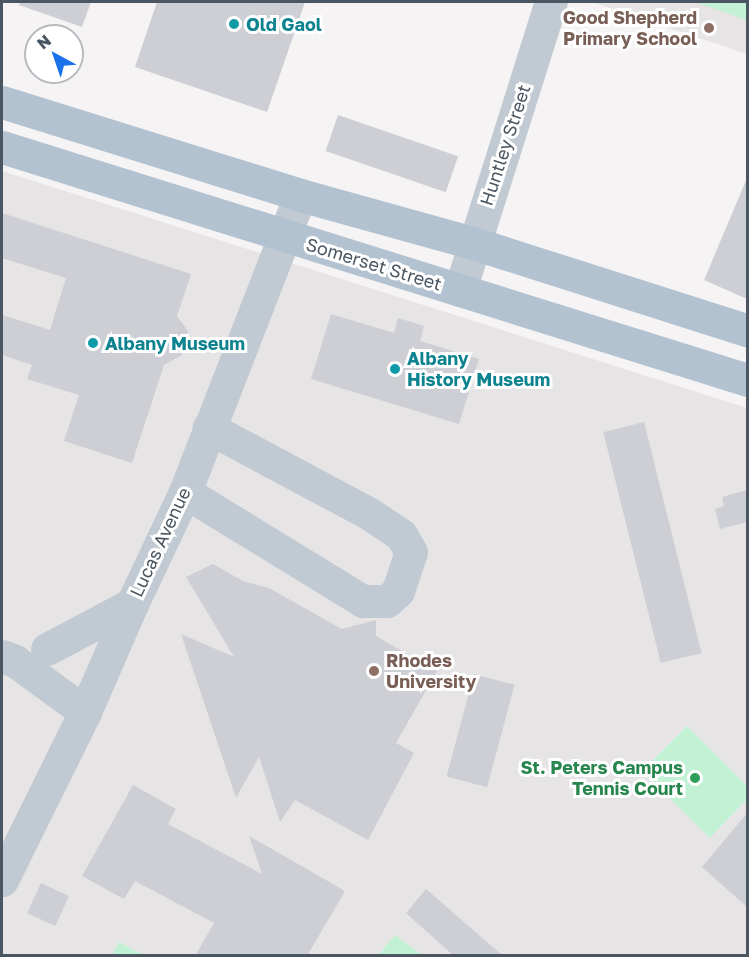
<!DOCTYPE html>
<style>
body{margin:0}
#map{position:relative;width:749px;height:957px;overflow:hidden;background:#f5f3f3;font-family:"Golos Text",sans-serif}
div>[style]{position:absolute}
.education>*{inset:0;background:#e6e4e5}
.green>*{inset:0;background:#c3f1d5}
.building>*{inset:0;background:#cdcfd5;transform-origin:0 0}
.minor>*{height:33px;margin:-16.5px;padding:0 16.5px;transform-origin:16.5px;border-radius:16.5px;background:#c1cad2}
.major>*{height:33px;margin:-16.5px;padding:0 16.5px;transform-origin:16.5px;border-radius:16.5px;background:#b3c2d1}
.dots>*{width:16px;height:16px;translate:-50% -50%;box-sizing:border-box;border:3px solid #fff;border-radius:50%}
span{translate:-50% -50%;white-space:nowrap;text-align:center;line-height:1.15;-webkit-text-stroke:6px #fff;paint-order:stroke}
.education-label{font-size:18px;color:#785e54;font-weight:700}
.right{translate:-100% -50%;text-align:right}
.left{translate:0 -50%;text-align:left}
.culture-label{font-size:18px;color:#0d838f;font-weight:700}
.street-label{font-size:18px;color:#4a5661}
.leisure-label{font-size:18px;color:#27864d;font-weight:700}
.frame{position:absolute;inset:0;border:3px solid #4a5661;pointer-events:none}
.north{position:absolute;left:24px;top:24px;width:60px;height:60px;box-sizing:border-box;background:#fff;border:2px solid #b7bbc0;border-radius:50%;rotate:320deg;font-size:16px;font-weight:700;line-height:24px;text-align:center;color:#4a5661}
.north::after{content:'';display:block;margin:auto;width:21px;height:27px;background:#1a73e8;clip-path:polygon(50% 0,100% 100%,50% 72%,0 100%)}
</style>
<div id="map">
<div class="education">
<i style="clip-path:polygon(592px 2px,747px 2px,747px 54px)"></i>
<i style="clip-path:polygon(2px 171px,747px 408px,747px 955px,422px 955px,395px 935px,378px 955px,144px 955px,119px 942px,112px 955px,2px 955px)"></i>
</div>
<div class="green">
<i style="clip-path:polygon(695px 2px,747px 2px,747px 20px)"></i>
<i style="clip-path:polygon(687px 726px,747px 786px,747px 799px,710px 838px,642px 771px)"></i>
<i style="clip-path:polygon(395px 935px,422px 955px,378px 955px)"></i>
<i style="clip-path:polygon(119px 942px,144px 955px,112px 955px)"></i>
</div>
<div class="building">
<i style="clip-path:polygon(20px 2px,91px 2px,82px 27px,19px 5px)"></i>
<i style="clip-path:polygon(157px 2px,305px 2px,267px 112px,135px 67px)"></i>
<i style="left:338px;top:115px;width:127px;height:38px;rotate:19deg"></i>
<i style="clip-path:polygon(747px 178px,747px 299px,704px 280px)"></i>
<i style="clip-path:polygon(2px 213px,191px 274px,177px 316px,188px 331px,182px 355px,164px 365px,132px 463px,64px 441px,79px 395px,27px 379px,32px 365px,2px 355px,2px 315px,50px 330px,66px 278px,2px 258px)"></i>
<i style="clip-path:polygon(331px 314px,394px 333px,398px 318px,424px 326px,420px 341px,479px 359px,459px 424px,311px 379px)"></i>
<i style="left:644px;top:422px;width:238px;height:42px;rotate:76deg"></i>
<i style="clip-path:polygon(747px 490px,747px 522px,720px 529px,715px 509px,724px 506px,722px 497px)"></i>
<i style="clip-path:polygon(213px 564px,243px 581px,269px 588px,342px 629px,376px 620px,376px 636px,437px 671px,396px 743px,414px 753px,368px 840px,295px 800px,280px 822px,259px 757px,236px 798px,181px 634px,234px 657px,186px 577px)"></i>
<i style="left:474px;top:674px;width:42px;height:106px;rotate:15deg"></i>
<i style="clip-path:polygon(133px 785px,176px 809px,168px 824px,262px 874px,249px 836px,345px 891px,307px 956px,195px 956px,214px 923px,135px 881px,124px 899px,82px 876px)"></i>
<i style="clip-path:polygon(747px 813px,747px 907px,702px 867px)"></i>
<i style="left:41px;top:883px;width:31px;height:33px;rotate:25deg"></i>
<i style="clip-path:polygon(426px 889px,503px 956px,454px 956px,406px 913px)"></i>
</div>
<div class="minor">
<i style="left:460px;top:290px;width:302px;rotate:-72.5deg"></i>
<i style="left:185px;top:492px;width:209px;rotate:31.5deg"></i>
<i style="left:363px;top:601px;width:24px"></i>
<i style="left:387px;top:601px;width:15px;rotate:-42deg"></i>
<i style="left:398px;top:591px;width:41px;rotate:-71.6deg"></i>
<i style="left:411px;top:552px;width:20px;rotate:-120deg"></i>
<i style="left:401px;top:535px;width:37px;rotate:-146deg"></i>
<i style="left:370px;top:514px;width:183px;rotate:-151.9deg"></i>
<i style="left:47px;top:649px;width:96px;rotate:-27.9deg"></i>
<i style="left:2px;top:656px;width:14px;rotate:21deg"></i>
<i style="left:15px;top:661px;width:87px;rotate:36.1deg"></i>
<i style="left:2px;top:880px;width:187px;rotate:-63.7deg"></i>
<i style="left:85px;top:712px;width:118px;rotate:-66.5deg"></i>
<i style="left:132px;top:604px;width:124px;rotate:-64.7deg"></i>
<i style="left:185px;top:492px;width:318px;rotate:-68.8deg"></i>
</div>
<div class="major">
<i style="left:2px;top:102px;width:312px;rotate:17.3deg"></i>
<i style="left:300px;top:195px;width:180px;rotate:15.5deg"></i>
<i style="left:473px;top:243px;width:289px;rotate:17.7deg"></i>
<i style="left:2px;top:147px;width:782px;rotate:17.35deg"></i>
</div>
<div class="dots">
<i style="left:234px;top:24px;background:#0f9aa8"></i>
<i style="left:709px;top:28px;background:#8d6e63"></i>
<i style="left:93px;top:343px;background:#0f9aa8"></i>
<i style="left:395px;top:369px;background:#0f9aa8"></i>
<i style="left:374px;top:671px;background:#8d6e63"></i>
<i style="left:695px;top:778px;background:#2e9e5b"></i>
</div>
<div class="education-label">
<span class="right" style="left:697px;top:28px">Good Shepherd<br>Primary School</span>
<span class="left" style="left:386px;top:671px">Rhodes<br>University</span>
</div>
<div class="culture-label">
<span class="left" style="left:246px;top:24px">Old Gaol</span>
<span class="left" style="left:105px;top:343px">Albany Museum</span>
<span class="left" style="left:407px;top:369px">Albany<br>History Museum</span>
</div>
<div class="street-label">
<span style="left:505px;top:145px;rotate:-72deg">Huntley Street</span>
<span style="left:374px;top:264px;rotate:17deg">Somerset Street</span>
<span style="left:160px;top:542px;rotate:-65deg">Lucas Avenue</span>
</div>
<div class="leisure-label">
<span class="right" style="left:683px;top:778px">St. Peters Campus<br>Tennis Court</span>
</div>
<div class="frame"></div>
<div class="north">N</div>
</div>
